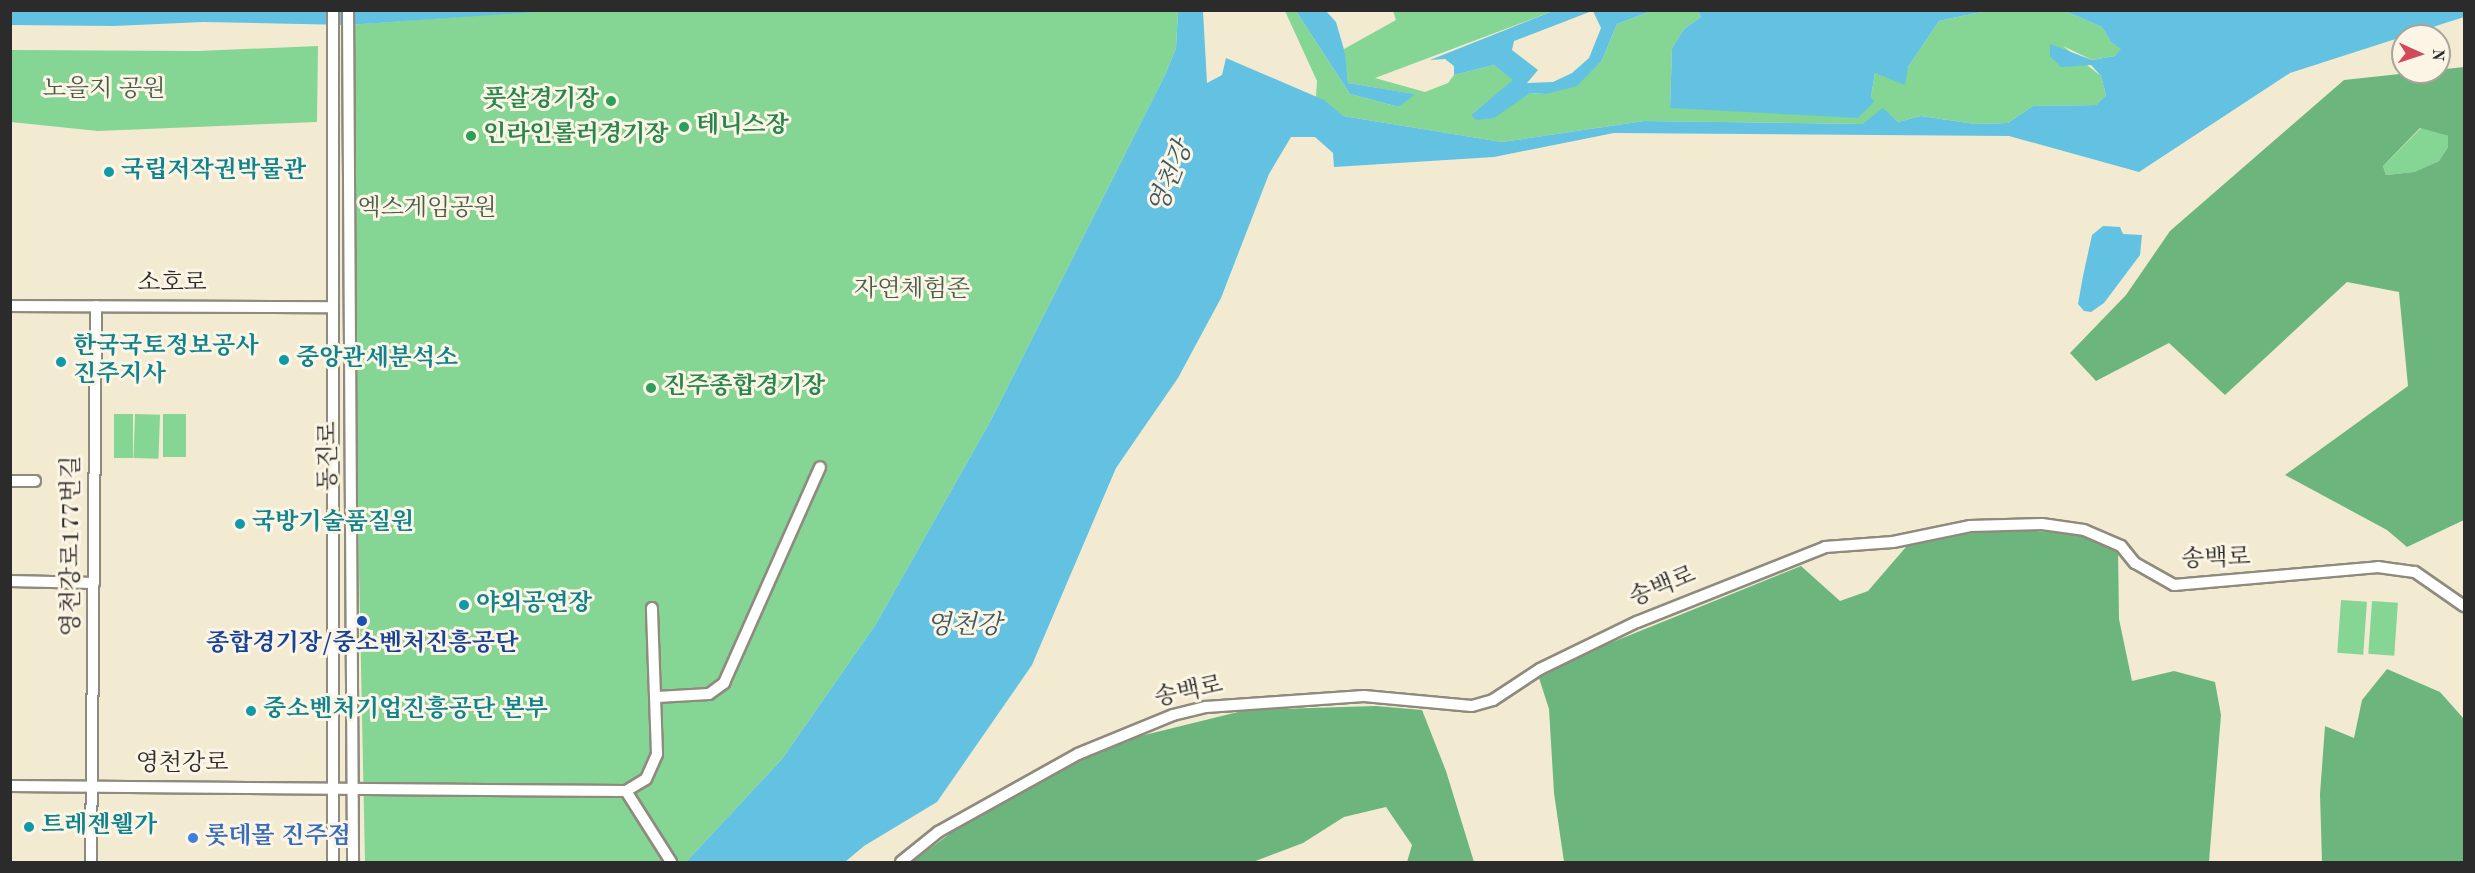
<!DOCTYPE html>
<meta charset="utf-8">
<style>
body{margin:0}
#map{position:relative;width:2475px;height:873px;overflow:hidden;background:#f2ebd1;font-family:"Old Standard TT","Noto Serif KR",serif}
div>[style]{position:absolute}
.green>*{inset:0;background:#85d594;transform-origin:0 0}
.forest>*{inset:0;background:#6cb67e}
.water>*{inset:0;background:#63c2e1}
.roads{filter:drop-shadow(2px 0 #8e8b7e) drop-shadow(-2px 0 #8e8b7e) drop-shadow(0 2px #8e8b7e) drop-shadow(0 -2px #8e8b7e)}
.minor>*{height:10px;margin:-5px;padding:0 5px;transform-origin:5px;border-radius:5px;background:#fff}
.dots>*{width:16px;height:16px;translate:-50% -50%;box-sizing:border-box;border:3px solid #fcf5e5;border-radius:50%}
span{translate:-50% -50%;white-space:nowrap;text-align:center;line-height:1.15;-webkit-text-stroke:6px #fcf5e5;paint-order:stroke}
.park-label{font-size:24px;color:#465e4a}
.leisure-label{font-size:24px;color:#27864d;font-weight:700}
.right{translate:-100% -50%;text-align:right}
.left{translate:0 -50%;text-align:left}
.culture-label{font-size:24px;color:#0d838f;font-weight:700}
.street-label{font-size:24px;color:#2b2b2b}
.transit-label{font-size:24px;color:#164399;font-weight:700}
.shop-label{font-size:24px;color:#366cbe;font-weight:700}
.water-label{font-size:26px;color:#3c5862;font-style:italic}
.frame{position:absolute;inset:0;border:12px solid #2b2b2b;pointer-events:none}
.north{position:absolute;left:2391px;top:24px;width:60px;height:60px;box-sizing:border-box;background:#fcf5e5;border:2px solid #a8a49b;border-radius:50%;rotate:93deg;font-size:16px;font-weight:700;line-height:24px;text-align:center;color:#2b2b2b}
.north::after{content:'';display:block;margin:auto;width:21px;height:27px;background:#d1495b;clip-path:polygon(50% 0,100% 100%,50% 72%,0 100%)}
</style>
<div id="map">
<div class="green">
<i style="clip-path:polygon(550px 10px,1178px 11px,1176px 48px,1166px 73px,991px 420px,876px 624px,782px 759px,686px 862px,365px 862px,348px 25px)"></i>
<i style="clip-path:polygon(1285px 11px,1296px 11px,1350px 94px,1399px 107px,1414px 94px,1348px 83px,1344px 49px,1396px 20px,1393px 11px,1553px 11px,1375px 78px,1425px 92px,1448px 83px,1454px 75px,1494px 65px,1514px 80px,1471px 115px,1513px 103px,1530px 93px,1546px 94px,1602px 60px,1617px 24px,1652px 11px,1698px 11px,1701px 17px,1684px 29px,1672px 48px,1670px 108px,1871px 97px,1875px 73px,1893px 77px,1908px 67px,1939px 21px,1986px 11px,2065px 11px,2102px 27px,2111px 42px,2122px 49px,2115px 56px,2092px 60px,2063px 46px,2101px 76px,2106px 95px,2096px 105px,2033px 106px,2008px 123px,1975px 124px,1921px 116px,1898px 122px,1883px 109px,1862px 124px,1644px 121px,1502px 142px,1343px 116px,1316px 97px,1317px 81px)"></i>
<i style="clip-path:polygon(318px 46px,317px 122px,98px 131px,11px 122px,11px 50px,198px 51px)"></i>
<i style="clip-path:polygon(2421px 128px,2448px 136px,2448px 147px,2439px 161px,2414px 172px,2386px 175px,2383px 166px)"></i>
<i style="left:114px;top:414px;width:19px;height:44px"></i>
<i style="left:135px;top:414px;width:25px;height:44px;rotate:2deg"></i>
<i style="left:163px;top:414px;width:23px;height:43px"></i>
<i style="left:2341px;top:600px;width:26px;height:53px;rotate:4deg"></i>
<i style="left:2372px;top:601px;width:26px;height:53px;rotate:4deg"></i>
</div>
<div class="forest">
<i style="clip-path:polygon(evenodd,2464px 67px,2464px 520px,2407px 547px,2387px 530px,2285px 475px,2408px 386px,2399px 292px,2347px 282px,2225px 395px,2169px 343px,2096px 381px,2070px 353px,2126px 295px,2170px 231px,2344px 80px,2464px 67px,2420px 128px,2448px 136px,2448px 147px,2439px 161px,2414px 172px,2386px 175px,2383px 166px,2420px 128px)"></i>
<i style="clip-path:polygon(2008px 529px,2091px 535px,2118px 547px,2119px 619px,2132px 681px,2174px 671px,2215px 682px,2221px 715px,2209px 862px,1564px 862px,1554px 793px,1549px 709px,1539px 678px,1588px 652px,1801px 566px,1840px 601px,1868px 591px,1912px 540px)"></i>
<i style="clip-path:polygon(2387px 669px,2440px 692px,2464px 719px,2464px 862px,2322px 862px,2320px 794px,2325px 726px,2354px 738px,2362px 700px)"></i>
<i style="clip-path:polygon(1376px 706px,1422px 710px,1446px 771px,1474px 862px,1407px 862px,1412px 845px,1386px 807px,1344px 817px,1303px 843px,1253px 862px,912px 862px,956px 829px,1112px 743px,1246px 710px)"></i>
</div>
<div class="water">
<i style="clip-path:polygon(10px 11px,550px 11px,348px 25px,203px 22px,114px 26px,11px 25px)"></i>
<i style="clip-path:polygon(1178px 11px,1203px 11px,1207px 83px,1222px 75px,1226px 58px,1324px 100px,1343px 116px,1502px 142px,1644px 121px,1862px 124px,1883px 108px,1898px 122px,1921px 116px,1975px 124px,2008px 123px,2033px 106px,2096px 105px,2106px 95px,2101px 76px,2091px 65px,2061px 67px,2050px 56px,2050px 44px,2092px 60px,2115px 56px,2121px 49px,2111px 42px,2102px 27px,2065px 11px,2464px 10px,2464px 17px,2290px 73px,2139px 172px,2009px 136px,1614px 133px,1494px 157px,1334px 167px,1333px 153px,1315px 137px,1291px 137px,1269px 174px,1221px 298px,1178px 378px,1116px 468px,1032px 665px,937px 802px,864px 846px,845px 862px,686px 862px,782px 759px,876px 624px,991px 420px,1166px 73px,1176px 48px)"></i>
<i style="clip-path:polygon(1296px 11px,1326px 11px,1336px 22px,1345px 53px,1348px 83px,1415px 94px,1399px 107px,1350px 94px)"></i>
<i style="clip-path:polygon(1553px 11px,1592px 11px,1514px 41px,1512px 50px,1538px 70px,1527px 83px,1553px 82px,1572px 73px,1589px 58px,1601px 28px,1593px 11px,1652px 11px,1617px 24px,1602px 60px,1577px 86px,1546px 94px,1530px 93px,1494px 118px,1476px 120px,1471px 115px,1513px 80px,1494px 65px,1454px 75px,1454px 66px,1445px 59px,1430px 60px)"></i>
<i style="clip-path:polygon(1698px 11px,1986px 11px,1939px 21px,1908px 67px,1905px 85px,1875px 73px,1871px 97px,1874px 102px,1858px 118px,1670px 108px,1672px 48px,1684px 29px,1701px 17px)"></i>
<i style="clip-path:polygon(2103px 226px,2120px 227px,2123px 234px,2142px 235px,2140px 255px,2104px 303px,2091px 312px,2084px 311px,2078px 304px,2083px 276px,2092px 235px)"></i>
</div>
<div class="roads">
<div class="minor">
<i style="left:333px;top:10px;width:852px;rotate:90deg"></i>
<i style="left:348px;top:10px;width:852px;rotate:89.66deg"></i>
<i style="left:10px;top:306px;width:322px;rotate:0.2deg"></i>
<i style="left:10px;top:481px;width:25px"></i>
<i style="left:10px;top:581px;width:84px;rotate:1.4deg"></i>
<i style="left:657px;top:697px;width:52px;rotate:-3.3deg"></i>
<i style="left:709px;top:694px;width:19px;rotate:-36deg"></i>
<i style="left:724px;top:683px;width:236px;rotate:-66deg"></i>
<i style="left:10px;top:786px;width:616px;rotate:0.47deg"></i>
<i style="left:626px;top:791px;width:23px;rotate:-31deg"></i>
<i style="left:646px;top:779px;width:27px;rotate:-66deg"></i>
<i style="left:657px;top:754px;width:146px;rotate:-92deg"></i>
<i style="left:626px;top:791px;width:84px;rotate:57.6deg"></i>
<i style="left:91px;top:862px;width:556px;rotate:-89.48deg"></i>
<i style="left:901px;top:862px;width:48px;rotate:-39deg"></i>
<i style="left:938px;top:832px;width:160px;rotate:-29.1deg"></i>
<i style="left:1078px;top:754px;width:103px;rotate:-22.3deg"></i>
<i style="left:1173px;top:715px;width:34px;rotate:-14deg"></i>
<i style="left:1206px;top:707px;width:158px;rotate:-4deg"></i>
<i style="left:1364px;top:696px;width:108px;rotate:5.3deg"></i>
<i style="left:1472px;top:706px;width:22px;rotate:-16deg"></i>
<i style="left:1493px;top:700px;width:56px;rotate:-33.4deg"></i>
<i style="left:1540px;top:669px;width:108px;rotate:-25.9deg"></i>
<i style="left:1637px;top:622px;width:202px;rotate:-21.7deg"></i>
<i style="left:1825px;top:547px;width:68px;rotate:-4.2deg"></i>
<i style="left:1893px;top:542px;width:79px;rotate:-11.7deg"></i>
<i style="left:1970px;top:526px;width:72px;rotate:-1.6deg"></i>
<i style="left:2042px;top:524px;width:42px;rotate:8.1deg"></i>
<i style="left:2084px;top:530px;width:40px;rotate:23.4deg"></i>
<i style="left:2121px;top:546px;width:22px;rotate:51deg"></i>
<i style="left:2135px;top:563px;width:45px;rotate:29.4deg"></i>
<i style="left:2174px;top:585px;width:205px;rotate:-5deg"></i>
<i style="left:2378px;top:567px;width:37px;rotate:8deg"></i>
<i style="left:2415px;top:572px;width:60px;rotate:34.8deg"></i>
</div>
</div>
<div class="dots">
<i style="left:611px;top:101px;background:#2e9e5b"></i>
<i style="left:684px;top:127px;background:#2e9e5b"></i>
<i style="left:471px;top:136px;background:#2e9e5b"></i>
<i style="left:109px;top:172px;background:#0f9aa8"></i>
<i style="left:284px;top:360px;background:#0f9aa8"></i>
<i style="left:61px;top:362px;background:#0f9aa8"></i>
<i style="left:651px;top:388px;background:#2e9e5b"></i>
<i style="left:240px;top:524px;background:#0f9aa8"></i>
<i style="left:464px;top:605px;background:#0f9aa8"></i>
<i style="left:362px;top:621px;background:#1a4fb4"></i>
<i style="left:251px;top:711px;background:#0f9aa8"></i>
<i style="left:29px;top:827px;background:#0f9aa8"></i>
<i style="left:193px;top:838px;background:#3f7fe0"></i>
</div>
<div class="park-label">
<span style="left:104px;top:91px">노을지 공원</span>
<span style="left:427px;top:210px">엑스게임공원</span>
<span style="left:912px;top:291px">자연체험존</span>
</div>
<div class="leisure-label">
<span class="right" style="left:599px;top:101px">풋살경기장</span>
<span class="left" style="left:696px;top:127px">테니스장</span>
<span class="left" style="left:483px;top:136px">인라인롤러경기장</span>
<span class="left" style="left:663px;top:388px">진주종합경기장</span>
</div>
<div class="culture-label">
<span class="left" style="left:121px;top:172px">국립저작권박물관</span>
<span class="left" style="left:73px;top:362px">한국국토정보공사<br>진주지사</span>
<span class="left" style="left:296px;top:360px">중앙관세분석소</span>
<span class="left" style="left:252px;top:524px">국방기술품질원</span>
<span class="left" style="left:476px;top:605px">야외공연장</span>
<span class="left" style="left:263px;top:711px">중소벤처기업진흥공단 본부</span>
<span class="left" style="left:41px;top:827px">트레젠웰가</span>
</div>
<div class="street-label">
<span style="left:172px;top:285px">소호로</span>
<span style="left:330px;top:456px;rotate:-90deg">동진로</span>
<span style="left:73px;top:546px;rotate:-90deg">영천강로177번길</span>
<span style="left:2216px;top:560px;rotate:-2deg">송백로</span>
<span style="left:1663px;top:588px;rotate:-22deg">송백로</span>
<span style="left:1189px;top:693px;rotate:-12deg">송백로</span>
<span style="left:182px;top:765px">영천강로</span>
</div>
<div class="transit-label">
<span style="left:362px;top:645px">종합경기장/중소벤처진흥공단</span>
</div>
<div class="shop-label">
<span class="left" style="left:205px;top:838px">롯데몰 진주점</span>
</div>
<div class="water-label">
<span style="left:1172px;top:178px;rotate:-68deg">영천강</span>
<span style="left:964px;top:627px">영천강</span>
</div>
<div class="frame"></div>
<div class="north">N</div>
</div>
